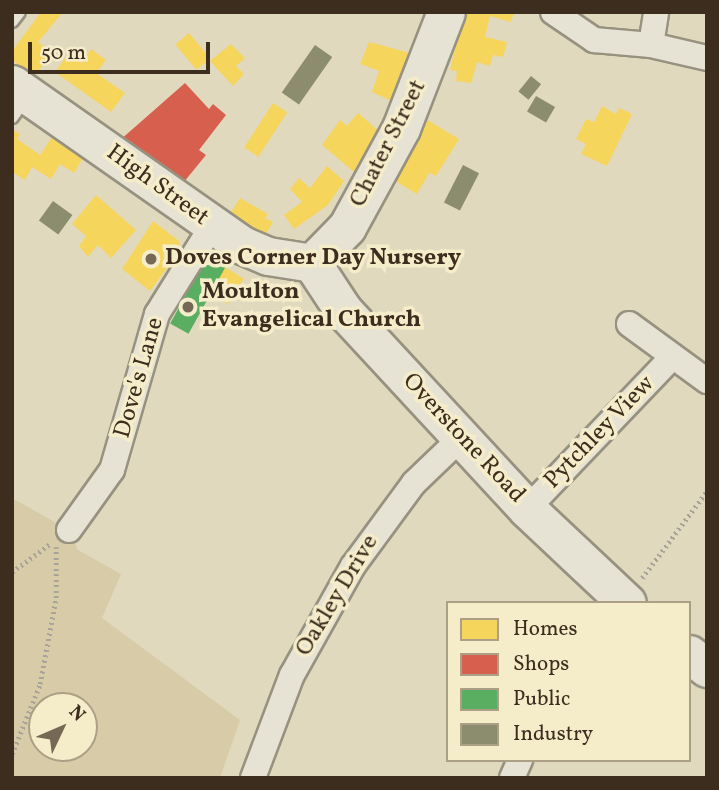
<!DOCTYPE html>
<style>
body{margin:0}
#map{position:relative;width:719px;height:790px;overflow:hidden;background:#e0d9bd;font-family:Vollkorn,serif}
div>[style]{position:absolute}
.green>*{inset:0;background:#d8cca8}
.homes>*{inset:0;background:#f6d55c;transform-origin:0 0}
.shops>*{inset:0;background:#d6604d}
.public>*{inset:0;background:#5aae61;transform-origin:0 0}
.industry>*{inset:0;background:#8c8c6e;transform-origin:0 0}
.path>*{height:4.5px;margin-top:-2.25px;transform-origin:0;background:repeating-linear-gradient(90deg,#a9a498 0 2px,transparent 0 5.5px)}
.roads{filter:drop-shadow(2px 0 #979280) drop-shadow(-2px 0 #979280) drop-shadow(0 2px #979280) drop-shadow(0 -2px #979280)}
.lane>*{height:12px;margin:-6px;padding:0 6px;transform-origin:6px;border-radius:6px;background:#e6e2d4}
.street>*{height:24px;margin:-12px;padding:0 12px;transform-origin:12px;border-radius:12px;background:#e6e2d4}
.secondary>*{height:37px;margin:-18.5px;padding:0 18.5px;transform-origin:18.5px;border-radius:18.5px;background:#e6e2d4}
.dots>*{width:19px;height:19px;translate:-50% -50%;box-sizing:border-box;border:4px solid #f5ecca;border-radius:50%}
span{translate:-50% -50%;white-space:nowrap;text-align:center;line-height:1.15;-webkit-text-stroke:7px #f5ecca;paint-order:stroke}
.street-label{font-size:24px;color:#3c2d1e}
.poi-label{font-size:24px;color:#3c2d1e;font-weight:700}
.left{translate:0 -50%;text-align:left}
.frame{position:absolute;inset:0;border:14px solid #3c2d1e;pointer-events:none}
.legend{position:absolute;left:446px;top:601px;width:245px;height:161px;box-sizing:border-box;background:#f5ecca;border:2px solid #aba085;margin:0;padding:9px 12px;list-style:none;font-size:21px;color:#3c2d1e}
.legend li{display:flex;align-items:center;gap:14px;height:35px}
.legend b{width:35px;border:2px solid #aba085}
.north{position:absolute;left:28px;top:692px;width:70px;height:70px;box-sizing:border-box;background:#f5ecca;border:2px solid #aba085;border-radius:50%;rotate:46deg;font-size:19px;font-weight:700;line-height:28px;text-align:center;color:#3c2d1e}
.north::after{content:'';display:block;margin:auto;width:24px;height:32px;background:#756956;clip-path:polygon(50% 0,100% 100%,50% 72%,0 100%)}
.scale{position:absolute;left:28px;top:42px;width:182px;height:32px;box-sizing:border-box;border:4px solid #3c2d1e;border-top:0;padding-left:9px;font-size:21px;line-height:24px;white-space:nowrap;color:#3c2d1e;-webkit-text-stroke:5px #f5ecca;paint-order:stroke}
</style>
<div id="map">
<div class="green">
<i style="clip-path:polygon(evenodd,12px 498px,69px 530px,78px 550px,121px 574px,102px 618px,240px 720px,220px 778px,12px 778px,12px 498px,42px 706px,84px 706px,84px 748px,42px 748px,42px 706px)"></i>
</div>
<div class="homes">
<i style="clip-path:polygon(41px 12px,63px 12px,38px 42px,52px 52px,34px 77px,12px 60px,12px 51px)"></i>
<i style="clip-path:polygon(463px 12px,514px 12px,511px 22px,490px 16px,485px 37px,507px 42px,503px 57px,493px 55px,490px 66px,477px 62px,471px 83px,456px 81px,457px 71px,450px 70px)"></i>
<i style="left:189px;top:33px;width:33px;height:18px;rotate:50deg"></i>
<i style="clip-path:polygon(369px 42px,414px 54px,396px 103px,372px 92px,379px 71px,360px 64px)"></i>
<i style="clip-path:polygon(231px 44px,245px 58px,236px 66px,244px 74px,233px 86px,210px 61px)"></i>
<i style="clip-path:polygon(91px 49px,106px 60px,96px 73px,125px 93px,111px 112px,55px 72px,68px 54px,81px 63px)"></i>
<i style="left:273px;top:103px;width:17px;height:53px;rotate:33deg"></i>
<i style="clip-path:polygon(602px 106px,616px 114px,619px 108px,632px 114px,607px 166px,581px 154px,586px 144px,576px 139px,586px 119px,594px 122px)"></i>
<i style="clip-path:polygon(358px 113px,380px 132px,354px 172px,322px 145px,340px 120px,347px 126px)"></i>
<i style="clip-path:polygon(424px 118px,459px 139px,436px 176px,429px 173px,417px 194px,390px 178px)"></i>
<i style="clip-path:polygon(12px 130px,20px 134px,17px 139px,40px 155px,52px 137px,83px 158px,74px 173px,60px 164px,51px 179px,32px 167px,25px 180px,12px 172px)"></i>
<i style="clip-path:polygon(327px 166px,344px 181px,328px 205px,294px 229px,284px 215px,302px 202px,290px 189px,299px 178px,310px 188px)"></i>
<i style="clip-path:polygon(96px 195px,136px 230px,111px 258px,98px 245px,88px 257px,79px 246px,86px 236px,72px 224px)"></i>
<i style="clip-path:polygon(240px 198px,268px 214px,265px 218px,273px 222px,262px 240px,227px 219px)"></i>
<i style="clip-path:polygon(153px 221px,179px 241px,181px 249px,150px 291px,122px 269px)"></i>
<i style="left:225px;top:267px;width:22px;height:30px;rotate:32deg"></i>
</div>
<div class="shops">
<i style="clip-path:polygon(185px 83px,209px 109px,213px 104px,226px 115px,199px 150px,206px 155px,179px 188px,119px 141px)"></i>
</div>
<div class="public">
<i style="left:207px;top:257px;width:21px;height:76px;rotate:29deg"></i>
</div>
<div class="industry">
<i style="left:315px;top:45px;width:21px;height:58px;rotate:35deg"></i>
<i style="left:531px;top:76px;width:13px;height:20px;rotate:39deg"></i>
<i style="left:536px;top:96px;width:22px;height:18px;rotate:30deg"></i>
<i style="left:463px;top:165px;width:18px;height:42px;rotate:27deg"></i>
<i style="left:53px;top:201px;width:24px;height:24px;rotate:36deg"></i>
</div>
<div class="path">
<i style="left:12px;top:572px;width:49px;rotate:-36.6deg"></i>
<i style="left:642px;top:578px;width:109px;rotate:-53.2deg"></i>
<i style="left:12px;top:754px;width:75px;rotate:-68.2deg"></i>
<i style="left:40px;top:684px;width:87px;rotate:-79.5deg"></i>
<i style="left:56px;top:598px;width:51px;rotate:-90deg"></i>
</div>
<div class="roads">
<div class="lane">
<i style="left:12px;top:21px;width:11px;rotate:-52deg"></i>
<i style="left:12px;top:117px;width:24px;rotate:-55deg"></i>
</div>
<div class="street">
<i style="left:553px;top:12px;width:50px;rotate:34.3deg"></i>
<i style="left:594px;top:40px;width:57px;rotate:5deg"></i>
<i style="left:651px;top:45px;width:57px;rotate:13.1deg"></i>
<i style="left:651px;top:45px;width:33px;rotate:-81deg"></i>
<i style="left:629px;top:324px;width:97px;rotate:36.2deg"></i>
<i style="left:527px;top:509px;width:211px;rotate:-46.3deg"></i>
<i style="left:69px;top:530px;width:74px;rotate:-54.4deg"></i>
<i style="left:112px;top:470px;width:162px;rotate:-73.9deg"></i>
<i style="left:157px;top:314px;width:104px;rotate:-58deg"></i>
<i style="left:253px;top:778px;width:110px;rotate:-69.3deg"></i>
<i style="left:292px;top:675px;width:125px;rotate:-60.8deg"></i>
<i style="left:353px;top:566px;width:103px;rotate:-53.7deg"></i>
<i style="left:414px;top:483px;width:65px;rotate:-43.8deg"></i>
<i style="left:512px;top:778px;width:20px;rotate:-66deg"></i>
</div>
<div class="secondary">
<i style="left:12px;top:84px;width:281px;rotate:35deg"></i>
<i style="left:242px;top:245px;width:28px;rotate:23deg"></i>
<i style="left:268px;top:256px;width:45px;rotate:9deg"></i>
<i style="left:312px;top:263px;width:56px;rotate:56.6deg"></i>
<i style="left:343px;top:310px;width:271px;rotate:47.2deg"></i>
<i style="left:527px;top:509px;width:137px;rotate:43.2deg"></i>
<i style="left:312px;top:263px;width:50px;rotate:-45.8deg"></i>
<i style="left:347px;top:227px;width:113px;rotate:-61.4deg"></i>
<i style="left:401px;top:128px;width:124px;rotate:-68.8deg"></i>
<i style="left:689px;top:654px;width:23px;rotate:38deg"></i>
</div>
</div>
<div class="dots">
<i style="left:151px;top:259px;background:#756956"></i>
<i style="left:188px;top:307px;background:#756956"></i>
</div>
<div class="street-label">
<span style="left:389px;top:144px;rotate:-63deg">Chater Street</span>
<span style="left:157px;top:186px;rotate:36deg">High Street</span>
<span style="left:140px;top:378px;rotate:-74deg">Dove's Lane</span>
<span style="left:600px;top:433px;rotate:-46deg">Pytchley View</span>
<span style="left:463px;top:439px;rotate:47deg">Overstone Road</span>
<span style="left:338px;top:596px;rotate:-59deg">Oakley Drive</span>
</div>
<div class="poi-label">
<span class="left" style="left:165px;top:259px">Doves Corner Day Nursery</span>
<span class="left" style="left:202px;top:307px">Moulton<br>Evangelical Church</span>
</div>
<div class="frame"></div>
<ul class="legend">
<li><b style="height:19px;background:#f6d55c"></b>Homes</li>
<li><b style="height:19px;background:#d6604d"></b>Shops</li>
<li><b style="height:19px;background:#5aae61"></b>Public</li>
<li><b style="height:19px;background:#8c8c6e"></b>Industry</li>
</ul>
<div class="north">N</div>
<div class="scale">50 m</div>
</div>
